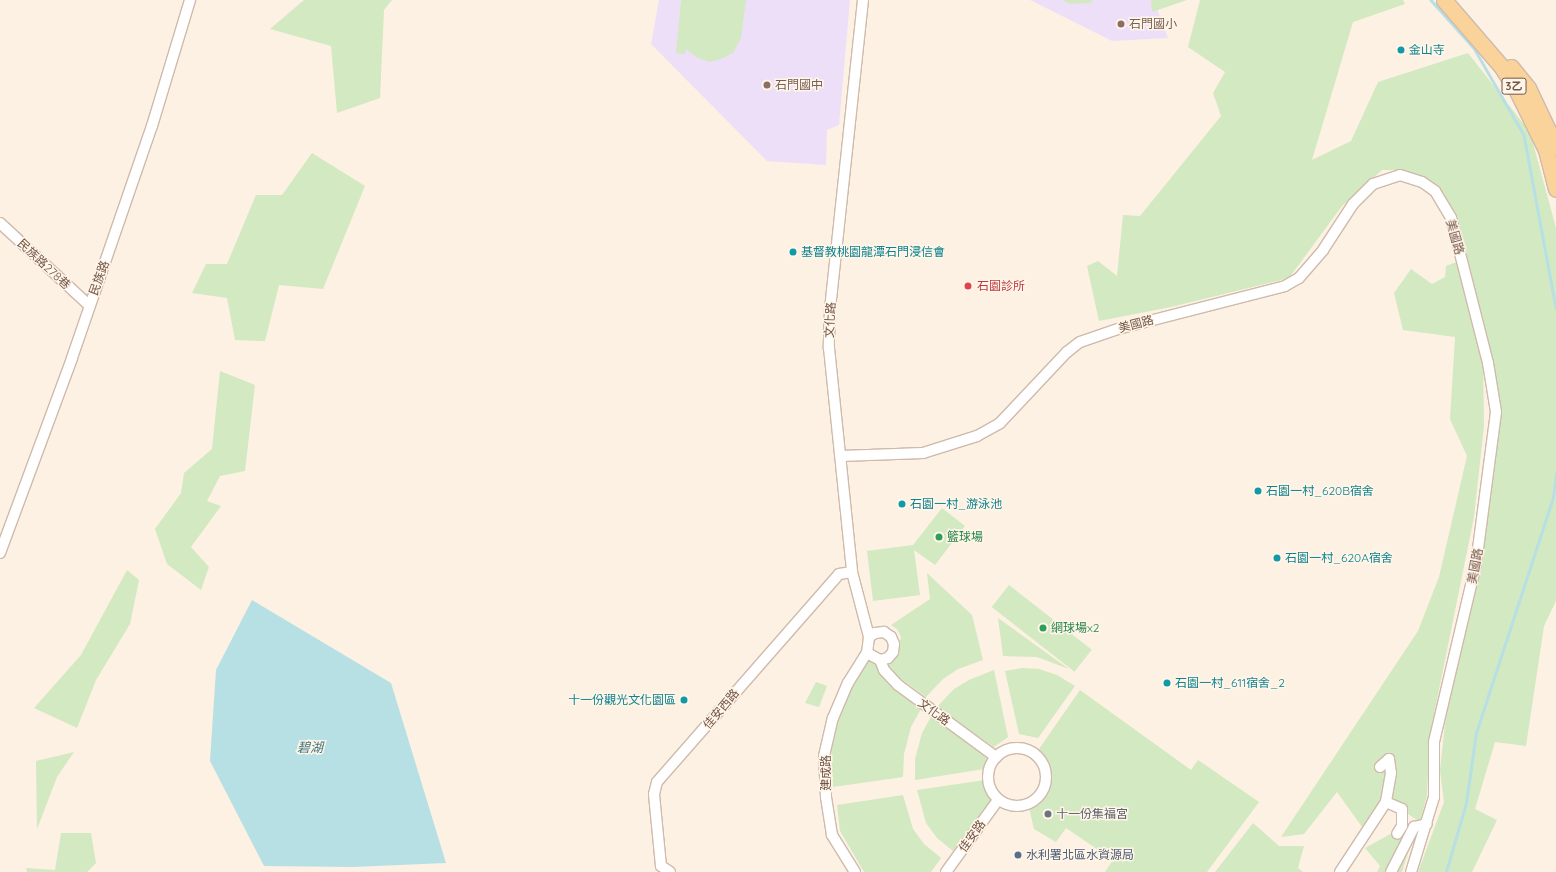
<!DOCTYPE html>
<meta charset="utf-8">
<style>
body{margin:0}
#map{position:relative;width:1556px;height:872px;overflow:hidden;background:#fcf1e2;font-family:Quicksand,"Noto Sans TC",sans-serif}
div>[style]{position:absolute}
.education>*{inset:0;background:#eedff8}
.green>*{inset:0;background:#d3e9c1;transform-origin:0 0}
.water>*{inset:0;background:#b7e0e5}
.stream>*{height:2.5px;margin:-1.25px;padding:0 1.25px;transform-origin:1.25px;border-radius:1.25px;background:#b7e0e5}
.roads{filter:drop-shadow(1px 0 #cfbaac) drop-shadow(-1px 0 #cfbaac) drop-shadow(0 1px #cfbaac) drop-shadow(0 -1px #cfbaac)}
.street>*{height:10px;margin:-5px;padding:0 5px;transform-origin:5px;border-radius:5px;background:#fff}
.street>.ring{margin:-5px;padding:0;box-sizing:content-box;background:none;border:10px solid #fff;border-radius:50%}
.primary>*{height:15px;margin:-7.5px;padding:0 7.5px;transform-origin:7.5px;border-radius:7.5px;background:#fad39b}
.dots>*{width:11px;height:11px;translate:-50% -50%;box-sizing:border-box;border:2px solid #fff5e8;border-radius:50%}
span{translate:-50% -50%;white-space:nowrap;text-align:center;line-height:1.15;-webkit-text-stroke:3px #fff5e8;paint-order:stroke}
.shield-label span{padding:1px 3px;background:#fff5e8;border:1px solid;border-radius:3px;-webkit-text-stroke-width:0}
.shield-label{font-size:11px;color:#735649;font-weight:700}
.education-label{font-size:12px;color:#785e54}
.left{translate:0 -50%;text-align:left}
.culture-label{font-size:12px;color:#0d838f}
.right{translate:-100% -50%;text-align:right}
.street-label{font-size:12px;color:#735649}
.health-label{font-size:12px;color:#be3a42}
.leisure-label{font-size:12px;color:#27864d}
.worship-label{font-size:12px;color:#5b616d}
.service-label{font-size:12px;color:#4e5e75}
.water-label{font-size:13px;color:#407880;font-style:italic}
</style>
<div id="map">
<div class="education">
<i style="clip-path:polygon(659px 0,850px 0,839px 125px,827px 130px,826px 165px,767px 161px,651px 44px)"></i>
<i style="clip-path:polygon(1030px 0,1158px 0,1158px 11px,1168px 38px,1112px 41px)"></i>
</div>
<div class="green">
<i style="clip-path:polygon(304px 0,392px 0,384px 10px,380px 98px,337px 113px,331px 46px,270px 29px)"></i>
<i style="clip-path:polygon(681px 0,746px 0,741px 38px,733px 53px,721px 59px,709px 62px,696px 57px,686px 49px,685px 54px,676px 53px)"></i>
<i style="clip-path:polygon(1063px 0,1093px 0,1090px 3px,1070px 4px)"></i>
<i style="clip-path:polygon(1151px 0,1187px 0,1152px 12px)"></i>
<i style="clip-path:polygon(1200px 0,1403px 0,1405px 4px,1353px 22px,1312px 160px,1351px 141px,1378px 82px,1468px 53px,1530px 132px,1556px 228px,1556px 601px,1544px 626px,1526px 746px,1495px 742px,1475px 809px,1497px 820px,1472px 872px,1418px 872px,1444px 802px,1440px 770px,1447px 706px,1493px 475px,1492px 357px,1455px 212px,1438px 185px,1404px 170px,1382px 170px,1342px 206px,1289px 278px,1171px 307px,1099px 321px,1087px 266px,1098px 261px,1117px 276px,1123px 215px,1140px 216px,1221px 116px,1213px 93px,1225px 72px,1188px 47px)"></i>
<i style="clip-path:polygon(312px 153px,365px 186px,323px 289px,279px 285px,265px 341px,235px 340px,227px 298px,192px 293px,206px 264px,227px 264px,256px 195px,282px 195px)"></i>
<i style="clip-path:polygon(1459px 261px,1483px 359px,1484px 426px,1474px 517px,1430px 734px,1427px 795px,1420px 822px,1390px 802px,1365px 831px,1337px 792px,1304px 834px,1281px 837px,1418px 631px,1439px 577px,1467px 456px,1450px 419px,1455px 337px,1403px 330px,1394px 293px,1411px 269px,1432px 284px,1445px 277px,1446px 266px)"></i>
<i style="clip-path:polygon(220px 371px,255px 385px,245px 471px,220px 476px,207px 501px,221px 506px,191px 547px,209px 567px,201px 590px,167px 564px,155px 529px,181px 493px,184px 473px,212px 449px)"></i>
<i style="clip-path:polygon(942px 508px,965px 526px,935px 565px,914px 550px,920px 595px,873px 601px,867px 551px,913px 545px)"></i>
<i style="clip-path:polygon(127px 570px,139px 580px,130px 624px,96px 680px,77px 728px,34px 708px,81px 655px)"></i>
<i style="clip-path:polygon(927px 573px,972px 615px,983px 660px,958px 669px,943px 679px,926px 697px,901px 679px,889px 666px,888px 662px,896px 658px,901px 637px,897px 629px,891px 625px,930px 599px)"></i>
<i style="left:1009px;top:585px;width:105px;height:28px;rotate:38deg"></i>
<i style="clip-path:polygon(998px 618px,1069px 669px,1037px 657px,1003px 656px)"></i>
<i style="clip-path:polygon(871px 657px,922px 707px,911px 727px,904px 754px,903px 777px,833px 787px,831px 751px,838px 717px,851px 687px)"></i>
<i style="clip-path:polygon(1022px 668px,1039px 669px,1057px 675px,1075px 686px,1038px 738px,1019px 734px,1005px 671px)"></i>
<i style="clip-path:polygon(994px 670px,1008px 737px,994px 747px,937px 707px,954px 689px,969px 680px)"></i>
<i style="clip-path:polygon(816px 682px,827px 686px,819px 707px,805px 703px)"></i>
<i style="clip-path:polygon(1080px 690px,1191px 770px,1198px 760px,1259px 802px,1207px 872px,1105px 872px,1113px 860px,1066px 828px,1056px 842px,1034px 829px,1027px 799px,1036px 795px,1046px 785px,1049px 770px,1039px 749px)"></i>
<i style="clip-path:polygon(932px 715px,988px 754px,984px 769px,915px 780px,915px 759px,922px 733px)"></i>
<i style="clip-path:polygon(74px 752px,57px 777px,37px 829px,36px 761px)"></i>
<i style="clip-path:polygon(985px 780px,994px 796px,953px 851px,937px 838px,926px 823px,917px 790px)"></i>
<i style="clip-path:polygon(903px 795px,913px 829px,924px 844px,941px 858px,931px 872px,864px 872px,840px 831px,837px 805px)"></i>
<i style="clip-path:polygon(1253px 823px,1279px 846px,1304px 846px,1298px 868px,1303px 872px,1215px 872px)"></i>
<i style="clip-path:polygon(1394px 832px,1414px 833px,1402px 872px,1377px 872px,1380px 866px,1365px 848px)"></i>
<i style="clip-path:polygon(61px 833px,91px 833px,96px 863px,87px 872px,27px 872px,26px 868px,55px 870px)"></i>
</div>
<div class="water">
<i style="clip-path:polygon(252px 600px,391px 683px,446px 863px,353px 867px,264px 866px,210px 761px,216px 670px)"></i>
</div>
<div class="stream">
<i style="left:1431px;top:0;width:64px;rotate:48.1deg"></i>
<i style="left:1474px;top:48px;width:100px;rotate:60.1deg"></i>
<i style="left:1524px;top:135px;width:176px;rotate:79.5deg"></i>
<i style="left:1446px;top:872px;width:72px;rotate:-73.8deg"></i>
<i style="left:1466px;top:803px;width:71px;rotate:-81.9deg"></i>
<i style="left:1476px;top:733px;width:247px;rotate:-71.9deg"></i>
<i style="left:1553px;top:498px;width:25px;rotate:-83deg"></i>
</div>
<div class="roads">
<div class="street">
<i style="left:863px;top:0;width:312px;rotate:96.1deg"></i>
<i style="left:830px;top:310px;width:38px;rotate:92deg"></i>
<i style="left:829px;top:348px;width:225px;rotate:84.1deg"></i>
<i style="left:852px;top:572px;width:67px;rotate:75.3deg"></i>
<i style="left:0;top:223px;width:121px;rotate:42.7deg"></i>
<i style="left:841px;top:456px;width:82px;rotate:-2.1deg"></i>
<i style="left:923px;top:453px;width:57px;rotate:-17.5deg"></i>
<i style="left:977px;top:436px;width:26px;rotate:-29deg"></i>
<i style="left:1000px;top:423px;width:98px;rotate:-46.7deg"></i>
<i style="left:1067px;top:352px;width:16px;rotate:-38deg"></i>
<i style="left:1080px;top:342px;width:40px;rotate:-18.9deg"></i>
<i style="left:1118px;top:329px;width:172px;rotate:-14.4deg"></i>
<i style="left:1285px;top:286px;width:16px;rotate:-30deg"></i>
<i style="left:1299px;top:278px;width:37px;rotate:-49deg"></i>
<i style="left:1323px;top:250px;width:55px;rotate:-56.9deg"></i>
<i style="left:1353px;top:204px;width:28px;rotate:-45deg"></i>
<i style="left:1373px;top:184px;width:28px;rotate:-18deg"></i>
<i style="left:1400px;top:175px;width:23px;rotate:18deg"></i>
<i style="left:1422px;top:182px;width:16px;rotate:35deg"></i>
<i style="left:1435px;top:191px;width:31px;rotate:59deg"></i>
<i style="left:1451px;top:218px;width:150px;rotate:75.7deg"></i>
<i style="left:1488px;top:363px;width:50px;rotate:80.7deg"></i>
<i style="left:1496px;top:412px;width:153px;rotate:97.5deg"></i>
<i style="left:1476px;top:564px;width:183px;rotate:103.3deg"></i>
<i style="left:1434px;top:742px;width:55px;rotate:90deg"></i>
<i style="left:1434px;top:797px;width:78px;rotate:107deg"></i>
<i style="left:0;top:553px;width:208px;rotate:-69.7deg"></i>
<i style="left:72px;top:358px;width:245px;rotate:-71deg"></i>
<i style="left:152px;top:126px;width:132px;rotate:-73.2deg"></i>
<i style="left:880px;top:660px;width:8px;rotate:-14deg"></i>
<i style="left:888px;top:658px;width:8px;rotate:-50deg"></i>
<i style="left:893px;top:652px;width:8px;rotate:-83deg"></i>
<i style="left:894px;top:644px;width:8px;rotate:-113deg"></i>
<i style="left:891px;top:637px;width:9px;rotate:-144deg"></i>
<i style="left:884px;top:632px;width:9px;rotate:174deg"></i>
<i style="left:875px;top:633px;width:7px;rotate:146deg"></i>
<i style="left:869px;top:637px;width:16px;rotate:97deg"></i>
<i style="left:867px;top:653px;width:15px;rotate:28deg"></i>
<i style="left:880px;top:660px;width:11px;rotate:68deg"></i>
<i style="left:884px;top:670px;width:21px;rotate:47deg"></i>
<i style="left:898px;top:685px;width:122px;rotate:36.3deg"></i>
<i class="ring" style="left:988px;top:748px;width:48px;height:48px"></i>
<i style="left:1380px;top:767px;width:12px;rotate:-42deg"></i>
<i style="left:1389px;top:759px;width:14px;rotate:82deg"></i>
<i style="left:1391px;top:773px;width:29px;rotate:100deg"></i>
<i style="left:670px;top:872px;width:11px;rotate:-146deg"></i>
<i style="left:661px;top:866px;width:72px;rotate:-95.6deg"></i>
<i style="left:654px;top:794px;width:12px;rotate:-76deg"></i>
<i style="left:657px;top:782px;width:276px;rotate:-48.8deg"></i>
<i style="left:839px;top:574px;width:13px;rotate:-9deg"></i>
<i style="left:855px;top:872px;width:44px;rotate:-121.9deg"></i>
<i style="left:832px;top:835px;width:38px;rotate:-99deg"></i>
<i style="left:826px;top:797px;width:41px;rotate:-92.8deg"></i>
<i style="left:824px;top:756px;width:39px;rotate:-77deg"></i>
<i style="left:833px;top:718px;width:38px;rotate:-67deg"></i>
<i style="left:848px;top:683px;width:36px;rotate:-58deg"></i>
<i style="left:946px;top:872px;width:89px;rotate:-54.2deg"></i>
<i style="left:1340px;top:872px;width:84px;rotate:-56.7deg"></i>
<i style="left:1386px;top:802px;width:17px;rotate:24deg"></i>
<i style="left:1402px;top:809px;width:17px;rotate:90deg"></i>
<i style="left:1402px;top:826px;width:9px;rotate:122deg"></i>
<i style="left:1391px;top:872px;width:51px;rotate:-62.9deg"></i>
<i style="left:1414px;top:827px;width:13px;rotate:-13deg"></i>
</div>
<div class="primary">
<i style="left:1444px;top:0;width:87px;rotate:49.2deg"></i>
<i style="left:1501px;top:66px;width:30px;rotate:57deg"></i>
<i style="left:1517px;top:91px;width:66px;rotate:63.8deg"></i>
<i style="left:1546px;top:150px;width:40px;rotate:75.6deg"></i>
<i style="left:1511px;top:67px;width:27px;rotate:51deg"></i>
<i style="left:1528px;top:88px;width:65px;rotate:64.6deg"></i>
</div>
</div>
<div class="dots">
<i style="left:1121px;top:24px;background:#8d6e63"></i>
<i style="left:1401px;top:50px;background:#0f9aa8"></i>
<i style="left:767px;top:85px;background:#8d6e63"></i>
<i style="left:793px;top:252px;background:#0f9aa8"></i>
<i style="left:968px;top:286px;background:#e0444e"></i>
<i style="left:1258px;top:491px;background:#0f9aa8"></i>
<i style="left:902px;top:504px;background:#0f9aa8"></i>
<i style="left:939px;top:537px;background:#2e9e5b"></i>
<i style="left:1277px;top:558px;background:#0f9aa8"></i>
<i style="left:1043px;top:628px;background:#2e9e5b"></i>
<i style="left:1167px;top:683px;background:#0f9aa8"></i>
<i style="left:684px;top:700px;background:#0f9aa8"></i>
<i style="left:1048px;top:814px;background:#6b7280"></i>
<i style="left:1018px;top:855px;background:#5c6f8a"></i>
</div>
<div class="shield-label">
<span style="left:1514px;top:86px">3乙</span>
</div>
<div class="education-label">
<span class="left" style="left:1129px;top:24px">石門國小</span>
<span class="left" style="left:775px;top:85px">石門國中</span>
</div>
<div class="culture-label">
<span class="left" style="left:1409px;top:50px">金山寺</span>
<span class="left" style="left:801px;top:252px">基督教桃園龍潭石門浸信會</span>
<span class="left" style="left:1266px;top:491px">石園一村_620B宿舍</span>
<span class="left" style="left:910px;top:504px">石園一村_游泳池</span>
<span class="left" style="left:1285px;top:558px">石園一村_620A宿舍</span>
<span class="left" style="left:1175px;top:683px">石園一村_611宿舍_2</span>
<span class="right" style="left:676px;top:700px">十一份觀光文化園區</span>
</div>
<div class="street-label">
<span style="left:1455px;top:237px;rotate:74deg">美國路</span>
<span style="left:44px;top:264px;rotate:43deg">民族路278巷</span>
<span style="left:99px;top:278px;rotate:-70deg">民族路</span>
<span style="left:830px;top:320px;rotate:-87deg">文化路</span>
<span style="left:1136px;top:324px;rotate:-15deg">美國路</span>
<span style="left:1475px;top:566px;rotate:-79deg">美國路</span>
<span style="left:721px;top:709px;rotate:-50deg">佳安西路</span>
<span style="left:934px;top:712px;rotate:36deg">文化路</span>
<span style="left:826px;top:773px;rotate:-90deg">建成路</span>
<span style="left:972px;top:836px;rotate:-54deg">佳安路</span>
</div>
<div class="health-label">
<span class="left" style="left:977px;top:286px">石園診所</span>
</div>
<div class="leisure-label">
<span class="left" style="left:947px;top:537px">籃球場</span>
<span class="left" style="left:1051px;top:628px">網球場x2</span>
</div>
<div class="worship-label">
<span class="left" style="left:1056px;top:814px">十一份集福宮</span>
</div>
<div class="service-label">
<span class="left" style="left:1026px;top:855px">水利署北區水資源局</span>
</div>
<div class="water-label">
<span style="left:310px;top:747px">碧湖</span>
</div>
</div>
